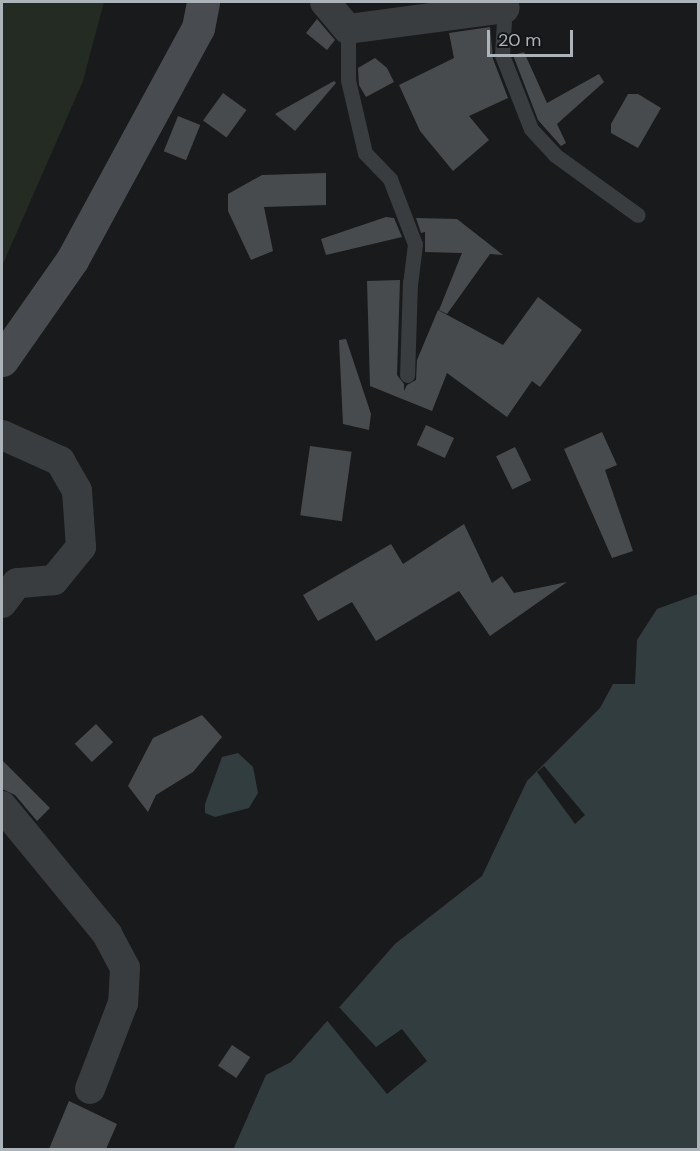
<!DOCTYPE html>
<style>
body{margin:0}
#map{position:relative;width:700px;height:1151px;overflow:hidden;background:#191a1b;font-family:"DM Sans",sans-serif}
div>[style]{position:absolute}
.green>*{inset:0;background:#242b23}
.water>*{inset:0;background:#323d40}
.pier>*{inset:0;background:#191a1b}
.building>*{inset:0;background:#484b4e;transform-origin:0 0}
.lane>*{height:15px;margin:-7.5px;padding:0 7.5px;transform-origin:7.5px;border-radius:7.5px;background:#3a3d40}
.street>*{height:30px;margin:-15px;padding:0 15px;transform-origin:15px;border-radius:15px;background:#3a3d40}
.secondary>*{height:33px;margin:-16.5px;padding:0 16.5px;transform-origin:16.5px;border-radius:16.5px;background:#484c50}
span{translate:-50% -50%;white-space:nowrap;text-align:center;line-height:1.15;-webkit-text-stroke:6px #141516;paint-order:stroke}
.frame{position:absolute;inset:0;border:3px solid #acb4ba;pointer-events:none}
.scale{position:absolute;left:487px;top:30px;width:86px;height:27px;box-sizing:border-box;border:3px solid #acb4ba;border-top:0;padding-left:8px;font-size:18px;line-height:21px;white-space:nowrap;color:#acb4ba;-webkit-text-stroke:4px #141516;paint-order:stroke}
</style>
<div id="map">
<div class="green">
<i style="clip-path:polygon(2px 2px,104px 2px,83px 81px,2px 266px)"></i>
</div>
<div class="water">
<i style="clip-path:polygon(698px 594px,698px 1149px,233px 1150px,266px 1075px,291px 1062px,395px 944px,482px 876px,527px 781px,600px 708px,613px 684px,635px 684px,637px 640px,657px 609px)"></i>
<i style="clip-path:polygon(238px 753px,253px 767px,258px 793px,249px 808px,215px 817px,205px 813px,205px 804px,222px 757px)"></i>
</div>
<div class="pier">
<i style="clip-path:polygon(544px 766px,585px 815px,575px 824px,537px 772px)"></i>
<i style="clip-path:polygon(337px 1005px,376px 1047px,402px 1029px,427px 1061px,387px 1094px,325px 1018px)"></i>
</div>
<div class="building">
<i style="clip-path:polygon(317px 19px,335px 40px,327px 50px,306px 33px)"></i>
<i style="clip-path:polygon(490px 27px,493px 59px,508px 98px,469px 116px,489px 140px,453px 171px,420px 131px,399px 85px,454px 58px,449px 33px)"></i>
<i style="clip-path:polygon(524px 52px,547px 103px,599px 74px,604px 82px,557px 124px,566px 143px,561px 146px,538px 120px,513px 55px)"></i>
<i style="clip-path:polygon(375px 58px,387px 68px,394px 82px,366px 97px,359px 85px,358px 68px)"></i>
<i style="clip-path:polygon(334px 81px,336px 83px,295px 131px,275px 114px)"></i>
<i style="left:223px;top:93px;width:29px;height:34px;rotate:36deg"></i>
<i style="clip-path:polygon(628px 94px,638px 94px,661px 108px,638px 148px,611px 133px,611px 124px)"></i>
<i style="left:178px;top:116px;width:24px;height:38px;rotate:22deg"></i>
<i style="clip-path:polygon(326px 173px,326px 205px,264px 207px,273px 251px,251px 260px,228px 211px,228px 194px,262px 175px)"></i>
<i style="clip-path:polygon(386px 217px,394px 218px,402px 237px,326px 255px,321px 239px)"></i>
<i style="clip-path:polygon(416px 218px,457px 219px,503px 255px,490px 254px,447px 314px,439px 310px,462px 253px,425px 252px,425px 232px,421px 233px)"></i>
<i style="clip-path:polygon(400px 280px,397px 375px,404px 384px,404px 391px,407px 385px,416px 380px,417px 360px,438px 310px,503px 345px,538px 297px,582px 330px,540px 387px,532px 381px,507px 417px,447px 373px,432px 411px,370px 386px,367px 281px)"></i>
<i style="clip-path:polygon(346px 339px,371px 414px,369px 430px,343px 424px,339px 340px)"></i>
<i style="left:426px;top:425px;width:31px;height:22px;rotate:25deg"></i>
<i style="clip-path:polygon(602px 432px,617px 465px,605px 470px,633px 551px,612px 558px,564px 449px)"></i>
<i style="left:310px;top:446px;width:42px;height:70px;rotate:8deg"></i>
<i style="left:515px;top:447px;width:37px;height:21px;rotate:64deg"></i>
<i style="clip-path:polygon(464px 524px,492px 583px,502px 576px,514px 593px,567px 582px,490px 636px,459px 591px,376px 641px,352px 602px,318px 621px,303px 595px,391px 544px,403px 564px)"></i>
<i style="clip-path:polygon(202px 715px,222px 737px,193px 772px,156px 795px,148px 812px,128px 786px,153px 738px)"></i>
<i style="left:96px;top:724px;width:25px;height:29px;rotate:47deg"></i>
<i style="clip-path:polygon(2px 760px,50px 808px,37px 821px,15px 795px,2px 789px)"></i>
<i style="left:232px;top:1045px;width:22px;height:25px;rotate:34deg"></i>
<i style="clip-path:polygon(69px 1101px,117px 1124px,106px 1149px,49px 1149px)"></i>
</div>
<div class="lane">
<i style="left:505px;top:3px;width:52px;rotate:93.3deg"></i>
<i style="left:502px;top:55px;width:79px;rotate:68.6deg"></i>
<i style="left:531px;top:129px;width:35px;rotate:47deg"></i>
<i style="left:555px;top:155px;width:102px;rotate:35.9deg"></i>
<i style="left:348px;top:29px;width:51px;rotate:90deg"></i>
<i style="left:348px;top:80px;width:75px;rotate:76.9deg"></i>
<i style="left:365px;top:153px;width:36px;rotate:46deg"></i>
<i style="left:390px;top:179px;width:70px;rotate:69deg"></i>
<i style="left:415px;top:244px;width:38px;rotate:97deg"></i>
<i style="left:410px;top:282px;width:93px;rotate:91.8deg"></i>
</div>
<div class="street">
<i style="left:325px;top:2px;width:35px;rotate:50deg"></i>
<i style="left:348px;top:29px;width:158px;rotate:-7.6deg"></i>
<i style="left:2px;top:435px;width:64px;rotate:24.1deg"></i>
<i style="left:60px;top:461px;width:34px;rotate:60deg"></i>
<i style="left:77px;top:491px;width:56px;rotate:85.9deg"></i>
<i style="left:81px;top:547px;width:43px;rotate:129.3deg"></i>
<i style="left:54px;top:580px;width:37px;rotate:175deg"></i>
<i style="left:17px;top:583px;width:25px;rotate:127deg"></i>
<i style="left:2px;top:806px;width:166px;rotate:50.6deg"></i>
<i style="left:107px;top:934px;width:38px;rotate:62deg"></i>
<i style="left:125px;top:968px;width:35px;rotate:93deg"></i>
<i style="left:123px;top:1003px;width:92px;rotate:111deg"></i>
</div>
<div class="secondary">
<i style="left:2px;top:360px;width:122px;rotate:-55deg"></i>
<i style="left:72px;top:260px;width:264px;rotate:-61.5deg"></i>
<i style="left:198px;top:28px;width:26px;rotate:-79deg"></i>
</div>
<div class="frame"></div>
<div class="scale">20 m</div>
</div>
